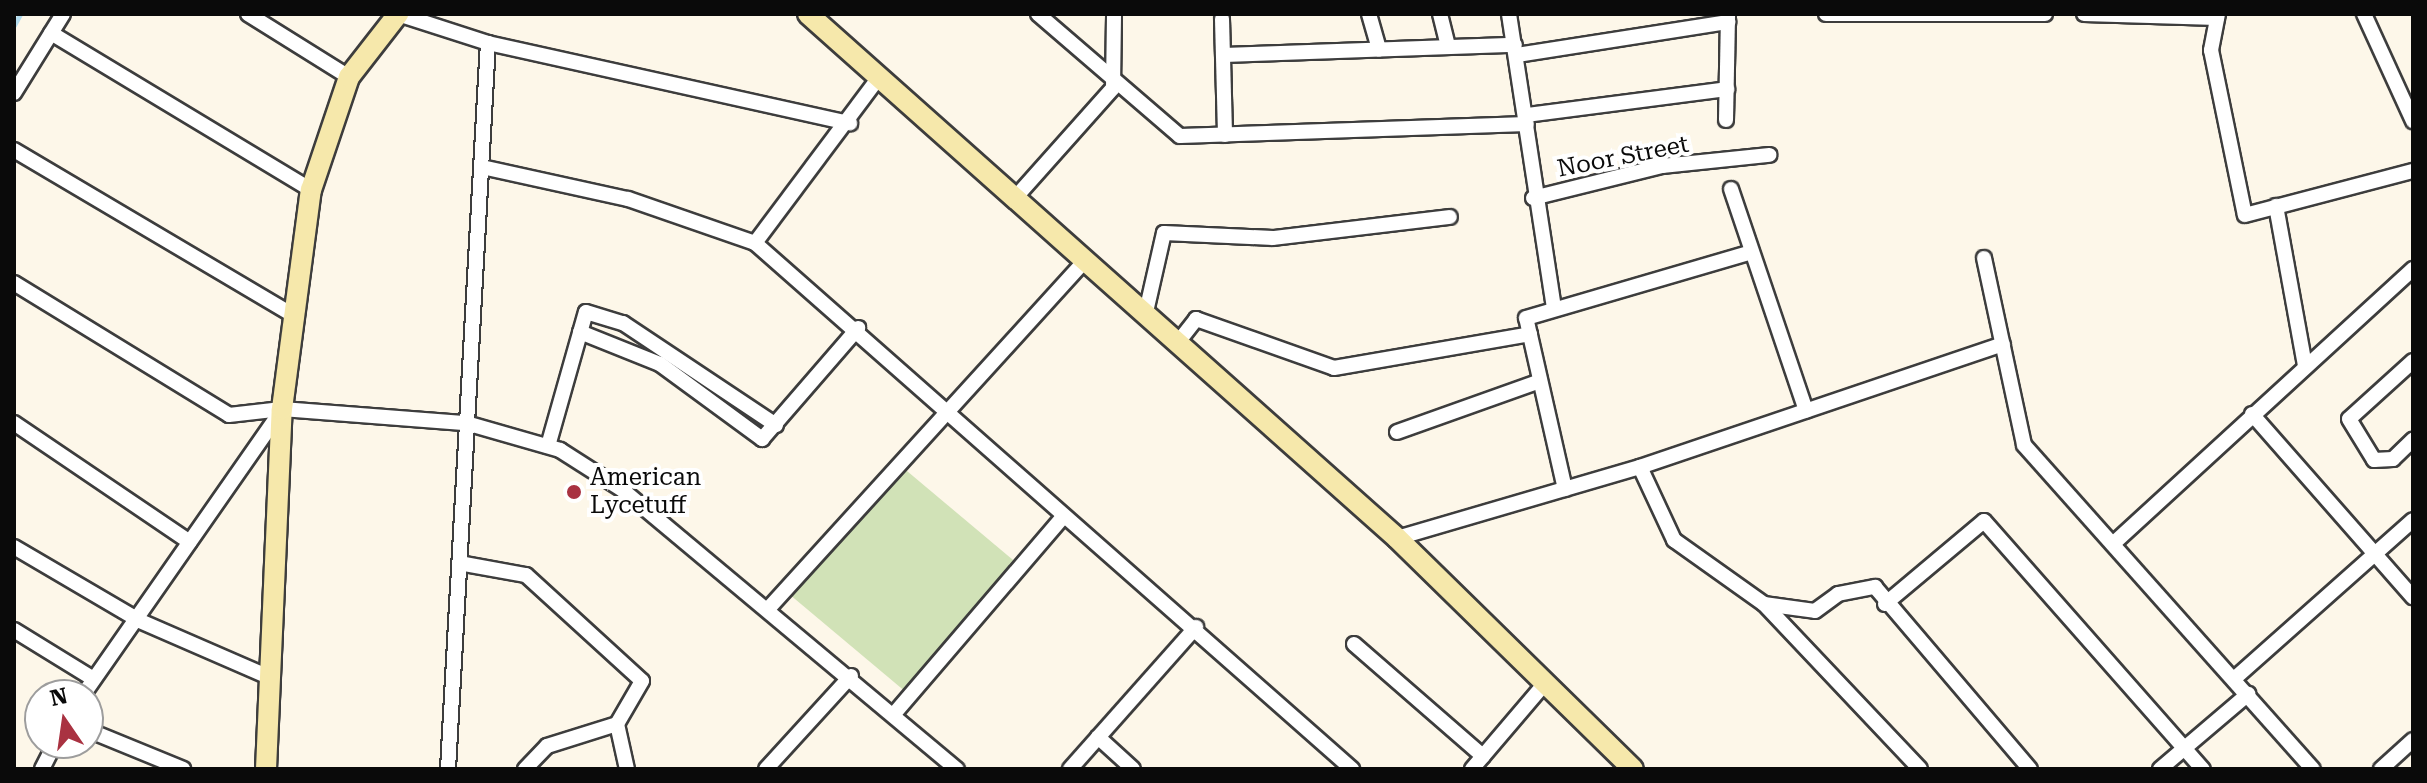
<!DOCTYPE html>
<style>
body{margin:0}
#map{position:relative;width:2427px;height:783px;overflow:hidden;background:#fdf7e9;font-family:"Roboto Serif",serif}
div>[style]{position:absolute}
.green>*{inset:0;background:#d1e2b7;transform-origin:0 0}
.stream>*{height:5px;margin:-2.5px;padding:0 2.5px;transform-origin:2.5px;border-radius:2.5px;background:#b3dcee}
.roads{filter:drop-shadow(2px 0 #3d3d3d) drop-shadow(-2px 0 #3d3d3d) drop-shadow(0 2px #3d3d3d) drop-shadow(0 -2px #3d3d3d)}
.street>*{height:14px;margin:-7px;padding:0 7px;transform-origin:7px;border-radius:7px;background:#fff}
.secondary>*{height:20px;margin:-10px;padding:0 10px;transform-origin:10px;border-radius:10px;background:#f6e8ab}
.dots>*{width:22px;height:22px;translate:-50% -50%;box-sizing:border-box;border:4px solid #fff;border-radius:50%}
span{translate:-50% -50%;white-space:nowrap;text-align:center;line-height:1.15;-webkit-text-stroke:8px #fff;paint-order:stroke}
.street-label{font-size:24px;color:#0a0a0a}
.poi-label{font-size:24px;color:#0a0a0a}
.left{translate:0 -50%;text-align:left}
.frame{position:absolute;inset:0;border:16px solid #0a0a0a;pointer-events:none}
.north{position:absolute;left:24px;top:679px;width:80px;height:80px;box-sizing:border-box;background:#fff;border:2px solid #9d9d9d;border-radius:50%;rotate:347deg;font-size:22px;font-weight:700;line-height:32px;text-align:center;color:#0a0a0a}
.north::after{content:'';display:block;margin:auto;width:28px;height:36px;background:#a93241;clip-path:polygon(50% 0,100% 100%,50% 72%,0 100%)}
</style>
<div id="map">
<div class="green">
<i style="left:901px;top:466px;width:149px;height:170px;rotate:40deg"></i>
</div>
<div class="stream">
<i style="left:14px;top:25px;width:13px;rotate:-61deg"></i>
</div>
<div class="roads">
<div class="street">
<i style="left:248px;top:14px;width:119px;rotate:32deg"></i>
<i style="left:398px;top:14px;width:95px;rotate:17.9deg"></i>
<i style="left:488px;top:43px;width:371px;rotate:12.5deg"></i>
<i style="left:1038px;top:14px;width:187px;rotate:40.7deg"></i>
<i style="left:1180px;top:136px;width:347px;rotate:-2deg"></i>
<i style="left:1369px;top:14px;width:37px;rotate:74deg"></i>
<i style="left:1440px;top:14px;width:34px;rotate:76deg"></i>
<i style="left:1509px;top:14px;width:298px;rotate:81.3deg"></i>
<i style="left:1826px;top:14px;width:219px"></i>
<i style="left:2084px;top:14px;width:133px;rotate:1.7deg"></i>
<i style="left:2218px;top:14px;width:37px;rotate:101deg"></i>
<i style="left:2211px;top:50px;width:168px;rotate:78.4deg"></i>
<i style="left:2245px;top:215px;width:174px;rotate:-14.7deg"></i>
<i style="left:2364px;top:14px;width:118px;rotate:65.4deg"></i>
<i style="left:1222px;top:19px;width:116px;rotate:88.5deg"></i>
<i style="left:51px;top:33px;width:304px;rotate:31.1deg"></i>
<i style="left:1224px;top:55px;width:291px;rotate:-2deg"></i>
<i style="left:1517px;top:55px;width:214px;rotate:-8.9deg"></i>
<i style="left:14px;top:93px;width:93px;rotate:-58.2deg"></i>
<i style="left:1527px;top:115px;width:202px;rotate:-7.4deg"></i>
<i style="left:1726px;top:120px;width:106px;rotate:-88.9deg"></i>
<i style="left:14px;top:150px;width:324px;rotate:30.6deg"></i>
<i style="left:482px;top:167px;width:149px;rotate:12.4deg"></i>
<i style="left:628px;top:199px;width:134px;rotate:19.1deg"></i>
<i style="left:755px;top:243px;width:796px;rotate:41.38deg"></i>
<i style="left:1731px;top:189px;width:234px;rotate:71.3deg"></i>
<i style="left:1015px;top:198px;width:147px;rotate:-48.3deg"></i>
<i style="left:1113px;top:88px;width:74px;rotate:-89.2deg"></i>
<i style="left:1533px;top:198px;width:133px;rotate:-13.9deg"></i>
<i style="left:1662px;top:166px;width:108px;rotate:-5.9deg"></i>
<i style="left:2276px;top:206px;width:163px;rotate:79.7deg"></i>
<i style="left:755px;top:243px;width:207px;rotate:-53.2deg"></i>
<i style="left:1984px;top:258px;width:191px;rotate:77.9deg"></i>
<i style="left:2024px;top:445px;width:434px;rotate:48.3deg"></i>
<i style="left:14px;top:283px;width:252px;rotate:31.5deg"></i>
<i style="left:229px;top:415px;width:53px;rotate:-6.5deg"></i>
<i style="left:282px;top:409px;width:185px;rotate:4.4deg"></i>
<i style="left:466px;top:423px;width:98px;rotate:16deg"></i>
<i style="left:560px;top:450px;width:76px;rotate:32.6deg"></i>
<i style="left:624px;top:491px;width:434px;rotate:39.9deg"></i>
<i style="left:1146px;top:312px;width:81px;rotate:-77.2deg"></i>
<i style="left:1164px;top:233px;width:109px;rotate:2.6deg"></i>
<i style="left:1273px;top:238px;width:178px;rotate:-6.8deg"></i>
<i style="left:580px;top:332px;width:86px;rotate:21.8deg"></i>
<i style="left:660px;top:364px;width:127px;rotate:36.3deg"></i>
<i style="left:762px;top:439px;width:147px;rotate:-49.1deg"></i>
<i style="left:1179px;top:341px;width:28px;rotate:-52deg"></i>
<i style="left:1196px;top:319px;width:146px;rotate:19.5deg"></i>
<i style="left:1334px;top:368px;width:199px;rotate:-9.8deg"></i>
<i style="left:2413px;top:361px;width:86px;rotate:137.8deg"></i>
<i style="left:2349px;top:419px;width:48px;rotate:58.6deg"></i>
<i style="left:2374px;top:460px;width:19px;rotate:-3deg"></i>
<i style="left:2393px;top:459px;width:28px;rotate:-44deg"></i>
<i style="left:2252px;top:414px;width:244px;rotate:48.7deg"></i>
<i style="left:14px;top:423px;width:212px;rotate:34.1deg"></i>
<i style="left:1397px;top:432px;width:152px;rotate:-19.6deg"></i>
<i style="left:548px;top:446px;width:139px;rotate:-74.2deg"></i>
<i style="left:586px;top:312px;width:39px;rotate:17deg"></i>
<i style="left:623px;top:323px;width:184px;rotate:33.7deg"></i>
<i style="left:1640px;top:467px;width:81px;rotate:65deg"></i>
<i style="left:1674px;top:540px;width:110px;rotate:35.4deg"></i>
<i style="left:1764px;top:604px;width:51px;rotate:7.8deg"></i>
<i style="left:1815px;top:611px;width:29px;rotate:-36deg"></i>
<i style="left:1838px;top:594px;width:38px;rotate:-11deg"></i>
<i style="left:1875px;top:587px;width:239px;rotate:49.6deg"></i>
<i style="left:1565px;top:489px;width:175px;rotate:-102.8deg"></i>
<i style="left:1526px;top:318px;width:231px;rotate:-16.3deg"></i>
<i style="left:1397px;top:538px;width:253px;rotate:-16.3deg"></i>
<i style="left:1640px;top:467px;width:383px;rotate:-18.7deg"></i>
<i style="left:2114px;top:543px;width:406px;rotate:-42.5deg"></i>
<i style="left:14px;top:547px;width:146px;rotate:30.4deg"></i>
<i style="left:140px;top:621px;width:143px;rotate:23.5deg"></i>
<i style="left:459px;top:563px;width:68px;rotate:10.2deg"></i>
<i style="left:526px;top:575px;width:157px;rotate:42.4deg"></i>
<i style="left:642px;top:681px;width:50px;rotate:120.2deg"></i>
<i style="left:617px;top:724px;width:46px;rotate:77.5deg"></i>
<i style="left:1764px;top:604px;width:227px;rotate:46.6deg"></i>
<i style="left:1885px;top:604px;width:129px;rotate:-40deg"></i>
<i style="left:1984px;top:521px;width:331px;rotate:48.6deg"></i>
<i style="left:768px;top:609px;width:473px;rotate:-47.7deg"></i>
<i style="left:14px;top:630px;width:92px;rotate:31.6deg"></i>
<i style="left:1354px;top:644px;width:171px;rotate:41deg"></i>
<i style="left:2234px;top:679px;width:239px;rotate:-41.6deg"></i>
<i style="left:83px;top:695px;width:348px;rotate:-55.1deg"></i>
<i style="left:894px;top:714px;width:260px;rotate:-49.4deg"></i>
<i style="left:88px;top:730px;width:103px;rotate:22.3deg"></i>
<i style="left:1098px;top:737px;width:47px;rotate:42.4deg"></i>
<i style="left:42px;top:769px;width:29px;rotate:-63deg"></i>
<i style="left:448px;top:769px;width:727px;rotate:-86.85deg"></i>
<i style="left:525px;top:769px;width:32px;rotate:-46deg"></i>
<i style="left:547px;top:746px;width:73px;rotate:-17.4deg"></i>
<i style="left:766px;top:769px;width:126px;rotate:-47.6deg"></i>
<i style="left:1070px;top:769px;width:190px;rotate:-48.4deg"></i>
<i style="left:1472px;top:769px;width:114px;rotate:-49.6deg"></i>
<i style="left:2160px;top:769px;width:116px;rotate:-40.4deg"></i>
<i style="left:2381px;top:769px;width:43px;rotate:-42.2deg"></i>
</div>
<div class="secondary">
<i style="left:808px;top:14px;width:788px;rotate:41.66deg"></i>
<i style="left:1397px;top:538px;width:330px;rotate:44.4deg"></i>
<i style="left:266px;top:769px;width:360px;rotate:-87.5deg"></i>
<i style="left:282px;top:409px;width:221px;rotate:-82.5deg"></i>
<i style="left:311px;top:190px;width:119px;rotate:-71.4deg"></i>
<i style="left:349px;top:77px;width:80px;rotate:-52.1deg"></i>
</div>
</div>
<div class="dots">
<i style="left:574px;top:492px;background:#a93241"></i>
</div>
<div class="street-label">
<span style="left:1623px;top:157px;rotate:-11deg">Noor Street</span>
</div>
<div class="poi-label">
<span class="left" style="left:590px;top:492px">American<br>Lycetuff</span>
</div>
<div class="frame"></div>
<div class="north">N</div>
</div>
